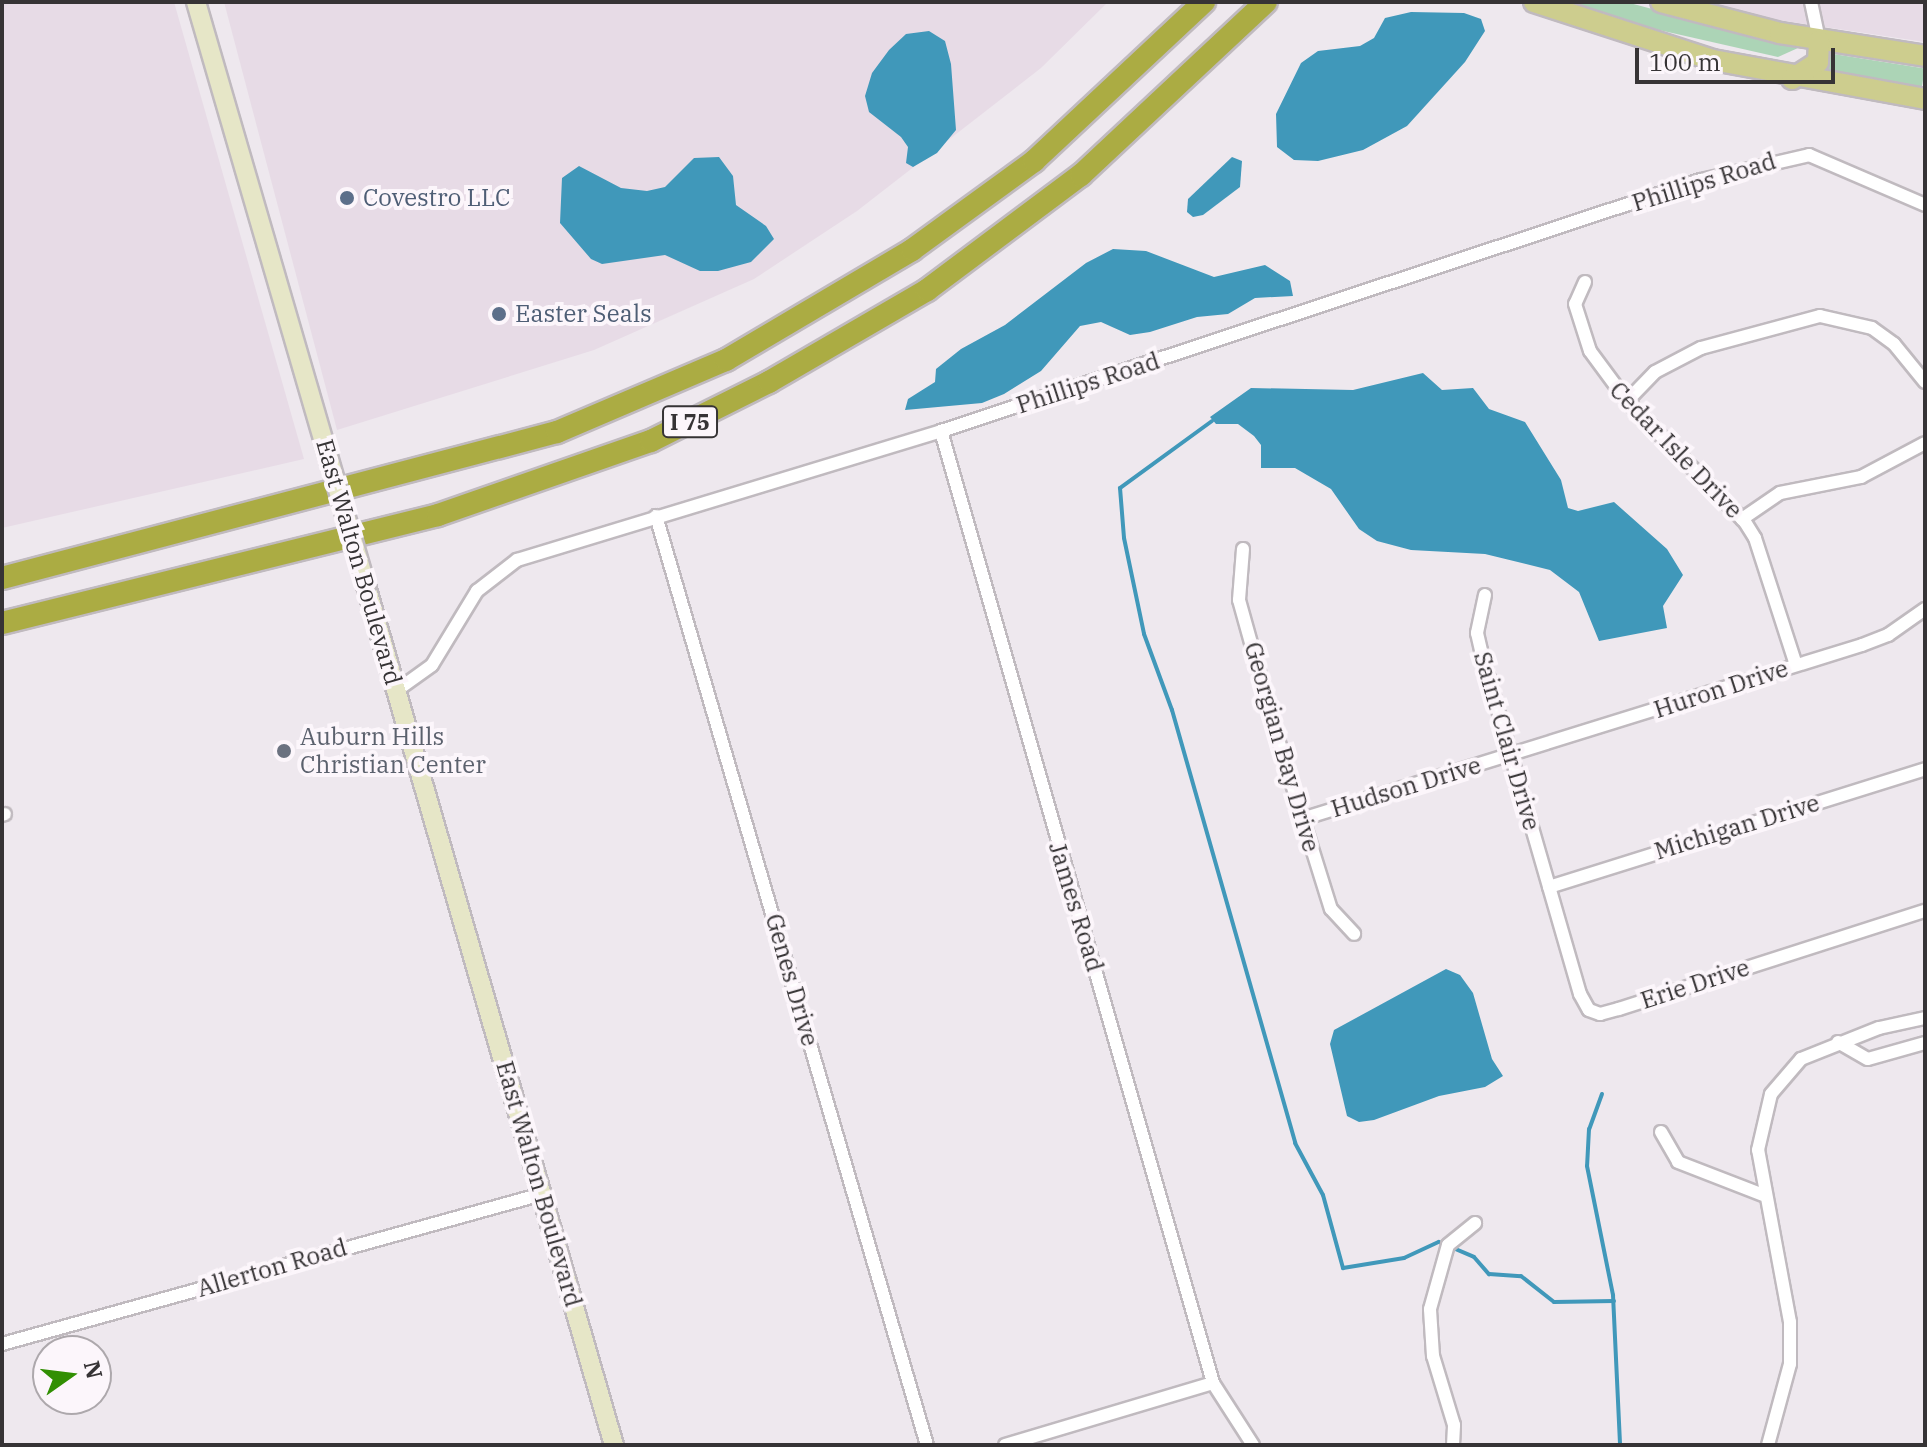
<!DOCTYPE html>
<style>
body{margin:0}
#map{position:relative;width:1927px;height:1447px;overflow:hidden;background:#eee8ee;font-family:"IBM Plex Serif",serif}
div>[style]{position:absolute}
.built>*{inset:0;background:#e7dbe6}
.green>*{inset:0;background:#acd4b6;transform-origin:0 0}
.water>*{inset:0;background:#4098ba}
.stream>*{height:4px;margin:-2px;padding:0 2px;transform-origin:2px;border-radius:2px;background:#4098ba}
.roads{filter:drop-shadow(2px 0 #c0babf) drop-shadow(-2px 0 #c0babf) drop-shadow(0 2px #c0babf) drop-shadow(0 -2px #c0babf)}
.street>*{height:12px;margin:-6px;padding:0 6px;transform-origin:6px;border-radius:6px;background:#fff}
.secondary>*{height:18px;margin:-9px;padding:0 9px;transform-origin:9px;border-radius:9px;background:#e6e6c7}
.primary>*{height:20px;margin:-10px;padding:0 10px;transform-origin:10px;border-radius:10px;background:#cdcd8e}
.highway>*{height:22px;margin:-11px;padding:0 11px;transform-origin:11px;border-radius:11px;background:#abac43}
.bridges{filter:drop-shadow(2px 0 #c0babf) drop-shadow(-2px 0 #c0babf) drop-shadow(0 2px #c0babf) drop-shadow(0 -2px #c0babf)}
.secondary-bridge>*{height:18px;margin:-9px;padding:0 9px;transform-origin:9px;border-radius:9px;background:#e6e6c7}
.dots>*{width:22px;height:22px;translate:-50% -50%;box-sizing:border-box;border:4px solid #fcf6fb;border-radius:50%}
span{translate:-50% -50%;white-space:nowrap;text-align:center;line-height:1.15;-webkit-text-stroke:8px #fcf6fb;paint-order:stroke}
.shield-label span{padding:2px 6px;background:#fcf6fb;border:2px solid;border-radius:6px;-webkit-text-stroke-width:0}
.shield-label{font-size:22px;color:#363335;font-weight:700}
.street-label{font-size:24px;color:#363335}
.service-label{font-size:24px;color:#4e5e75}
.left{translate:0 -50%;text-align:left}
.worship-label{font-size:24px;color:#5b616d}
.frame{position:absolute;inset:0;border:4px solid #363335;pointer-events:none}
.north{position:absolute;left:32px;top:1335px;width:80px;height:80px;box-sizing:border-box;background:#fcf6fb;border:2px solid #ada8ac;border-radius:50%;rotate:76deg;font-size:22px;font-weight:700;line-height:32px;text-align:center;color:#363335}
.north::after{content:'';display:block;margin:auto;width:28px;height:36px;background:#318f03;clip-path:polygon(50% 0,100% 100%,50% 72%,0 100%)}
.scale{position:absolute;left:1635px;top:48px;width:200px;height:36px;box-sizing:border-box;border:4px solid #363335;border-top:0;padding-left:10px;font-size:24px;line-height:28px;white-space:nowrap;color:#363335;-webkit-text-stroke:6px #fcf6fb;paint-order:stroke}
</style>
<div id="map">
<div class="built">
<i style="clip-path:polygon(2px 2px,174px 2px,304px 459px,2px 528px)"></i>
<i style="clip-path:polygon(224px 2px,1108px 2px,1041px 68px,857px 211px,754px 279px,594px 350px,337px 430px)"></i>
<i style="clip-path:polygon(1692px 2px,1925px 2px,1925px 42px,1731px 13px)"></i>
</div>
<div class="green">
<i style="clip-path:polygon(1564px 2px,1626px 2px,1798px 48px,1778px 57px,1615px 20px)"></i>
<i style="left:1827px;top:53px;width:99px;height:21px;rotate:9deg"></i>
</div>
<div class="water">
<i style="clip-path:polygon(1411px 12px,1464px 13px,1481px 19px,1485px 31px,1465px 62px,1407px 126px,1363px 150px,1318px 161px,1294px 160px,1277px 147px,1276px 114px,1301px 63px,1318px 51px,1360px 46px,1374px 38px,1385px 18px)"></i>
<i style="clip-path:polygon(929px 31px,945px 41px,951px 64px,956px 130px,937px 153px,913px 167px,906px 163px,908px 147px,901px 137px,869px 112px,865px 96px,872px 73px,889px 50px,906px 34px)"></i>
<i style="clip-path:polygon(719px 157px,733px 176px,736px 205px,766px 226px,774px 239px,751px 262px,718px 271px,700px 271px,665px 255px,602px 264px,591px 259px,560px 223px,562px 178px,579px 166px,621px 188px,647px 191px,665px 187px,694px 158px)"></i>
<i style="clip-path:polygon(1232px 157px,1242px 161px,1240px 187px,1203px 215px,1193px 217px,1187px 212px,1188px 199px)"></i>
<i style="clip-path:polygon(1113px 249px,1146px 251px,1214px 277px,1265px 265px,1290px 281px,1293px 296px,1255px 298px,1228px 314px,1197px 317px,1150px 332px,1130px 335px,1101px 322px,1080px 326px,1041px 371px,1004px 394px,982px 403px,905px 410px,908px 399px,935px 382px,936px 369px,961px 349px,1005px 325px,1086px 263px)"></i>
<i style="clip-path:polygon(1423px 373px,1442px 390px,1473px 388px,1489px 409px,1525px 422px,1561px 480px,1568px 508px,1578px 511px,1614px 502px,1667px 549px,1683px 575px,1663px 606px,1667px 628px,1599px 641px,1579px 592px,1550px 570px,1485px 554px,1411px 550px,1377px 541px,1359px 529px,1331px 489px,1295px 468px,1261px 468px,1261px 445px,1254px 436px,1238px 424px,1216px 424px,1210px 417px,1251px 388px,1353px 390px)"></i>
<i style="clip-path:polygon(1446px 969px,1460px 975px,1473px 993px,1492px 1059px,1503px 1076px,1485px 1087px,1439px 1096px,1374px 1120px,1359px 1122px,1347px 1116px,1330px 1044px,1334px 1030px)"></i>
</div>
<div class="stream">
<i style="left:1212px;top:421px;width:114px;rotate:143.9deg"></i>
<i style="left:1120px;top:488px;width:50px;rotate:85.4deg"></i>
<i style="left:1124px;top:538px;width:98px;rotate:78.2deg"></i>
<i style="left:1144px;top:634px;width:81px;rotate:69.8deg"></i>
<i style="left:1172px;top:710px;width:450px;rotate:74.1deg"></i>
<i style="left:1295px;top:1143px;width:59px;rotate:61.7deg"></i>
<i style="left:1323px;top:1195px;width:76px;rotate:74.7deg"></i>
<i style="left:1343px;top:1268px;width:62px;rotate:-9.3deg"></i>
<i style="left:1404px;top:1258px;width:38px;rotate:-25deg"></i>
<i style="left:1439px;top:1242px;width:38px;rotate:23deg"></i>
<i style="left:1474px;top:1257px;width:23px;rotate:49deg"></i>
<i style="left:1489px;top:1274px;width:32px;rotate:4deg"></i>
<i style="left:1521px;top:1276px;width:42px;rotate:38.2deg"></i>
<i style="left:1554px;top:1302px;width:60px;rotate:-1deg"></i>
<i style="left:1602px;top:1094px;width:37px;rotate:110deg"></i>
<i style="left:1589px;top:1129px;width:37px;rotate:93deg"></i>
<i style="left:1587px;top:1166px;width:132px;rotate:78.6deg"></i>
<i style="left:1613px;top:1295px;width:150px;rotate:87.3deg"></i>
</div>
<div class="roads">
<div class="street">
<i style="left:1811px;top:2px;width:40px;rotate:78deg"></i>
<i style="left:1585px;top:282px;width:24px;rotate:114deg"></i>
<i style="left:1575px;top:304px;width:49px;rotate:72.3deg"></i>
<i style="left:1590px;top:351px;width:62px;rotate:53.5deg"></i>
<i style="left:1627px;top:401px;width:169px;rotate:45.7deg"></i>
<i style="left:1745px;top:522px;width:19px;rotate:58deg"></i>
<i style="left:1755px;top:538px;width:133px;rotate:72.1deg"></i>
<i style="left:1627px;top:401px;width:40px;rotate:-46deg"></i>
<i style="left:1655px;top:372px;width:52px;rotate:-27.6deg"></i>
<i style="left:1701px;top:348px;width:123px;rotate:-15.1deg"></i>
<i style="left:1820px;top:316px;width:53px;rotate:13deg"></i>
<i style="left:1872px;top:328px;width:27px;rotate:36deg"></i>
<i style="left:1894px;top:344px;width:49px;rotate:50.8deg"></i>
<i style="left:941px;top:431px;width:990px;rotate:74.05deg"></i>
<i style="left:1213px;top:1383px;width:74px;rotate:57.2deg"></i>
<i style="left:656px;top:516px;width:968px;rotate:73.74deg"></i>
<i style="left:1742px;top:519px;width:46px;rotate:-34.4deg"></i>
<i style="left:1780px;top:493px;width:83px;rotate:-11.2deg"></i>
<i style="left:1861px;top:477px;width:72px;rotate:-28deg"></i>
<i style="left:1243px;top:549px;width:51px;rotate:94.5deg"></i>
<i style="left:1239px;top:600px;width:141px;rotate:74.4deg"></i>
<i style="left:1277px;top:736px;width:181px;rotate:72.7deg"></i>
<i style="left:1331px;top:909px;width:34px;rotate:47deg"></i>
<i style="left:1485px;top:595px;width:39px;rotate:102deg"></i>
<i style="left:1477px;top:633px;width:18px;rotate:77deg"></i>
<i style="left:1481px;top:651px;width:357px;rotate:73.9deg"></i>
<i style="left:1580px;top:994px;width:18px;rotate:61deg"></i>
<i style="left:1589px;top:1010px;width:12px;rotate:20deg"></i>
<i style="left:1600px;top:1014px;width:20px;rotate:-15deg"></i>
<i style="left:1619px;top:1009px;width:321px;rotate:-17.8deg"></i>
<i style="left:396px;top:691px;width:44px;rotate:-35.8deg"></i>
<i style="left:432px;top:665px;width:87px;rotate:-58.7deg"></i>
<i style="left:477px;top:591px;width:51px;rotate:-37.8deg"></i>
<i style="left:517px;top:560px;width:443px;rotate:-16.9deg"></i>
<i style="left:941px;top:431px;width:800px;rotate:-18.28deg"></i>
<i style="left:1701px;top:180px;width:111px;rotate:-13deg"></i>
<i style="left:1809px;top:155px;width:126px;rotate:23.3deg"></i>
<i style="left:2px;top:815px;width:3px;rotate:-18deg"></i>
<i style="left:1302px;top:819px;width:586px;rotate:-17.26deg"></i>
<i style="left:1862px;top:645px;width:28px;rotate:-21deg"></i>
<i style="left:1888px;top:635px;width:45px;rotate:-35.1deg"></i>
<i style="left:1549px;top:887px;width:394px;rotate:-17.4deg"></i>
<i style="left:1838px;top:1042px;width:34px;rotate:30deg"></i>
<i style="left:1868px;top:1059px;width:59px;rotate:-15.7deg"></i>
<i style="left:1661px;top:1132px;width:34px;rotate:60deg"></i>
<i style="left:1678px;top:1162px;width:91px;rotate:21.2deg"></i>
<i style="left:2px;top:1344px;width:560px;rotate:-15.52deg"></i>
<i style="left:1005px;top:1445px;width:217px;rotate:-16.6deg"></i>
<i style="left:1453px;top:1445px;width:20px;rotate:-87deg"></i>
<i style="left:1454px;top:1425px;width:72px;rotate:-106.9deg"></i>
<i style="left:1433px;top:1356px;width:47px;rotate:-93.7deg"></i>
<i style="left:1430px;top:1309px;width:66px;rotate:-74.3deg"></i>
<i style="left:1448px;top:1245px;width:35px;rotate:-39deg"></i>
<i style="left:1768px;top:1445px;width:84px;rotate:-74.8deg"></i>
<i style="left:1790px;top:1364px;width:42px;rotate:-90deg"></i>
<i style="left:1790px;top:1322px;width:175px;rotate:-100.5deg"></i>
<i style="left:1758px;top:1150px;width:57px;rotate:-76.9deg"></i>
<i style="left:1771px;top:1094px;width:46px;rotate:-49.4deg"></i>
<i style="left:1801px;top:1059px;width:84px;rotate:-21.7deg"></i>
<i style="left:1879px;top:1028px;width:47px;rotate:-12.3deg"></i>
</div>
<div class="secondary">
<i style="left:196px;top:2px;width:473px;rotate:73.8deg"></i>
<i style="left:366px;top:586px;width:894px;rotate:73.9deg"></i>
</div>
<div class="primary">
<i style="left:1534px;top:2px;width:188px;rotate:18deg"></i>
<i style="left:1713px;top:60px;width:216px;rotate:10.4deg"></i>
<i style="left:1661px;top:2px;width:123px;rotate:14.6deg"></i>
<i style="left:1780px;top:33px;width:147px;rotate:9deg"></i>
<i style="left:1792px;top:79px;width:31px;rotate:-33deg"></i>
<i style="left:1818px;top:62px;width:21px;rotate:-87deg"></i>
</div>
<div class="highway">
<i style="left:2px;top:578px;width:574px;rotate:-14.74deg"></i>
<i style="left:557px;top:432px;width:184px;rotate:-23.1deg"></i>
<i style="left:726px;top:360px;width:216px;rotate:-30.6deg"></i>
<i style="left:912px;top:250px;width:151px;rotate:-36.1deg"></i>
<i style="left:1034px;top:161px;width:233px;rotate:-43.1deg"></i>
<i style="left:2px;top:623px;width:449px;rotate:-13.9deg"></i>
<i style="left:438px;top:515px;width:225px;rotate:-19.2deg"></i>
<i style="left:651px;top:441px;width:132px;rotate:-26.6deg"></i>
<i style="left:769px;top:382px;width:183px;rotate:-30.2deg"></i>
<i style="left:927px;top:290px;width:192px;rotate:-36.8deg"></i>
<i style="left:1081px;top:175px;width:253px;rotate:-43.1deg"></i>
</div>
</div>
<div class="bridges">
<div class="secondary-bridge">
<i style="left:328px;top:456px;width:135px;rotate:73.7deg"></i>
</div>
</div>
<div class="dots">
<i style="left:347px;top:198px;background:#5c6f8a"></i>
<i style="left:499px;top:314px;background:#5c6f8a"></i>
<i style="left:284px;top:751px;background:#6b7280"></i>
</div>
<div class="shield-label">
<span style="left:690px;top:422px">I 75</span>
</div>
<div class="street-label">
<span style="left:1704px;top:182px;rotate:-17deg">Phillips Road</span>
<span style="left:1088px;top:383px;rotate:-18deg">Phillips Road</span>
<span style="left:1676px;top:450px;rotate:46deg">Cedar Isle Drive</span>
<span style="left:359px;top:562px;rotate:74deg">East Walton Boulevard</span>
<span style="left:1721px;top:689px;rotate:-18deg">Huron Drive</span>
<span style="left:1507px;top:741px;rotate:74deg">Saint Clair Drive</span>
<span style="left:1282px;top:747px;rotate:74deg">Georgian Bay Drive</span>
<span style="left:1406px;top:787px;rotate:-17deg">Hudson Drive</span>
<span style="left:1737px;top:827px;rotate:-17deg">Michigan Drive</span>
<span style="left:1076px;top:907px;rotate:73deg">James Road</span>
<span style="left:792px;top:980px;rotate:74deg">Genes Drive</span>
<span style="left:1695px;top:984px;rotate:-18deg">Erie Drive</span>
<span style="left:539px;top:1184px;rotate:74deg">East Walton Boulevard</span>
<span style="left:272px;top:1268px;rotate:-16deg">Allerton Road</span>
</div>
<div class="service-label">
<span class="left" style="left:363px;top:198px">Covestro LLC</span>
<span class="left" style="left:515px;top:314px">Easter Seals</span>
</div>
<div class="worship-label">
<span class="left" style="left:300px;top:751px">Auburn Hills<br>Christian Center</span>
</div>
<div class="frame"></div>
<div class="north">N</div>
<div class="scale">100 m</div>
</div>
